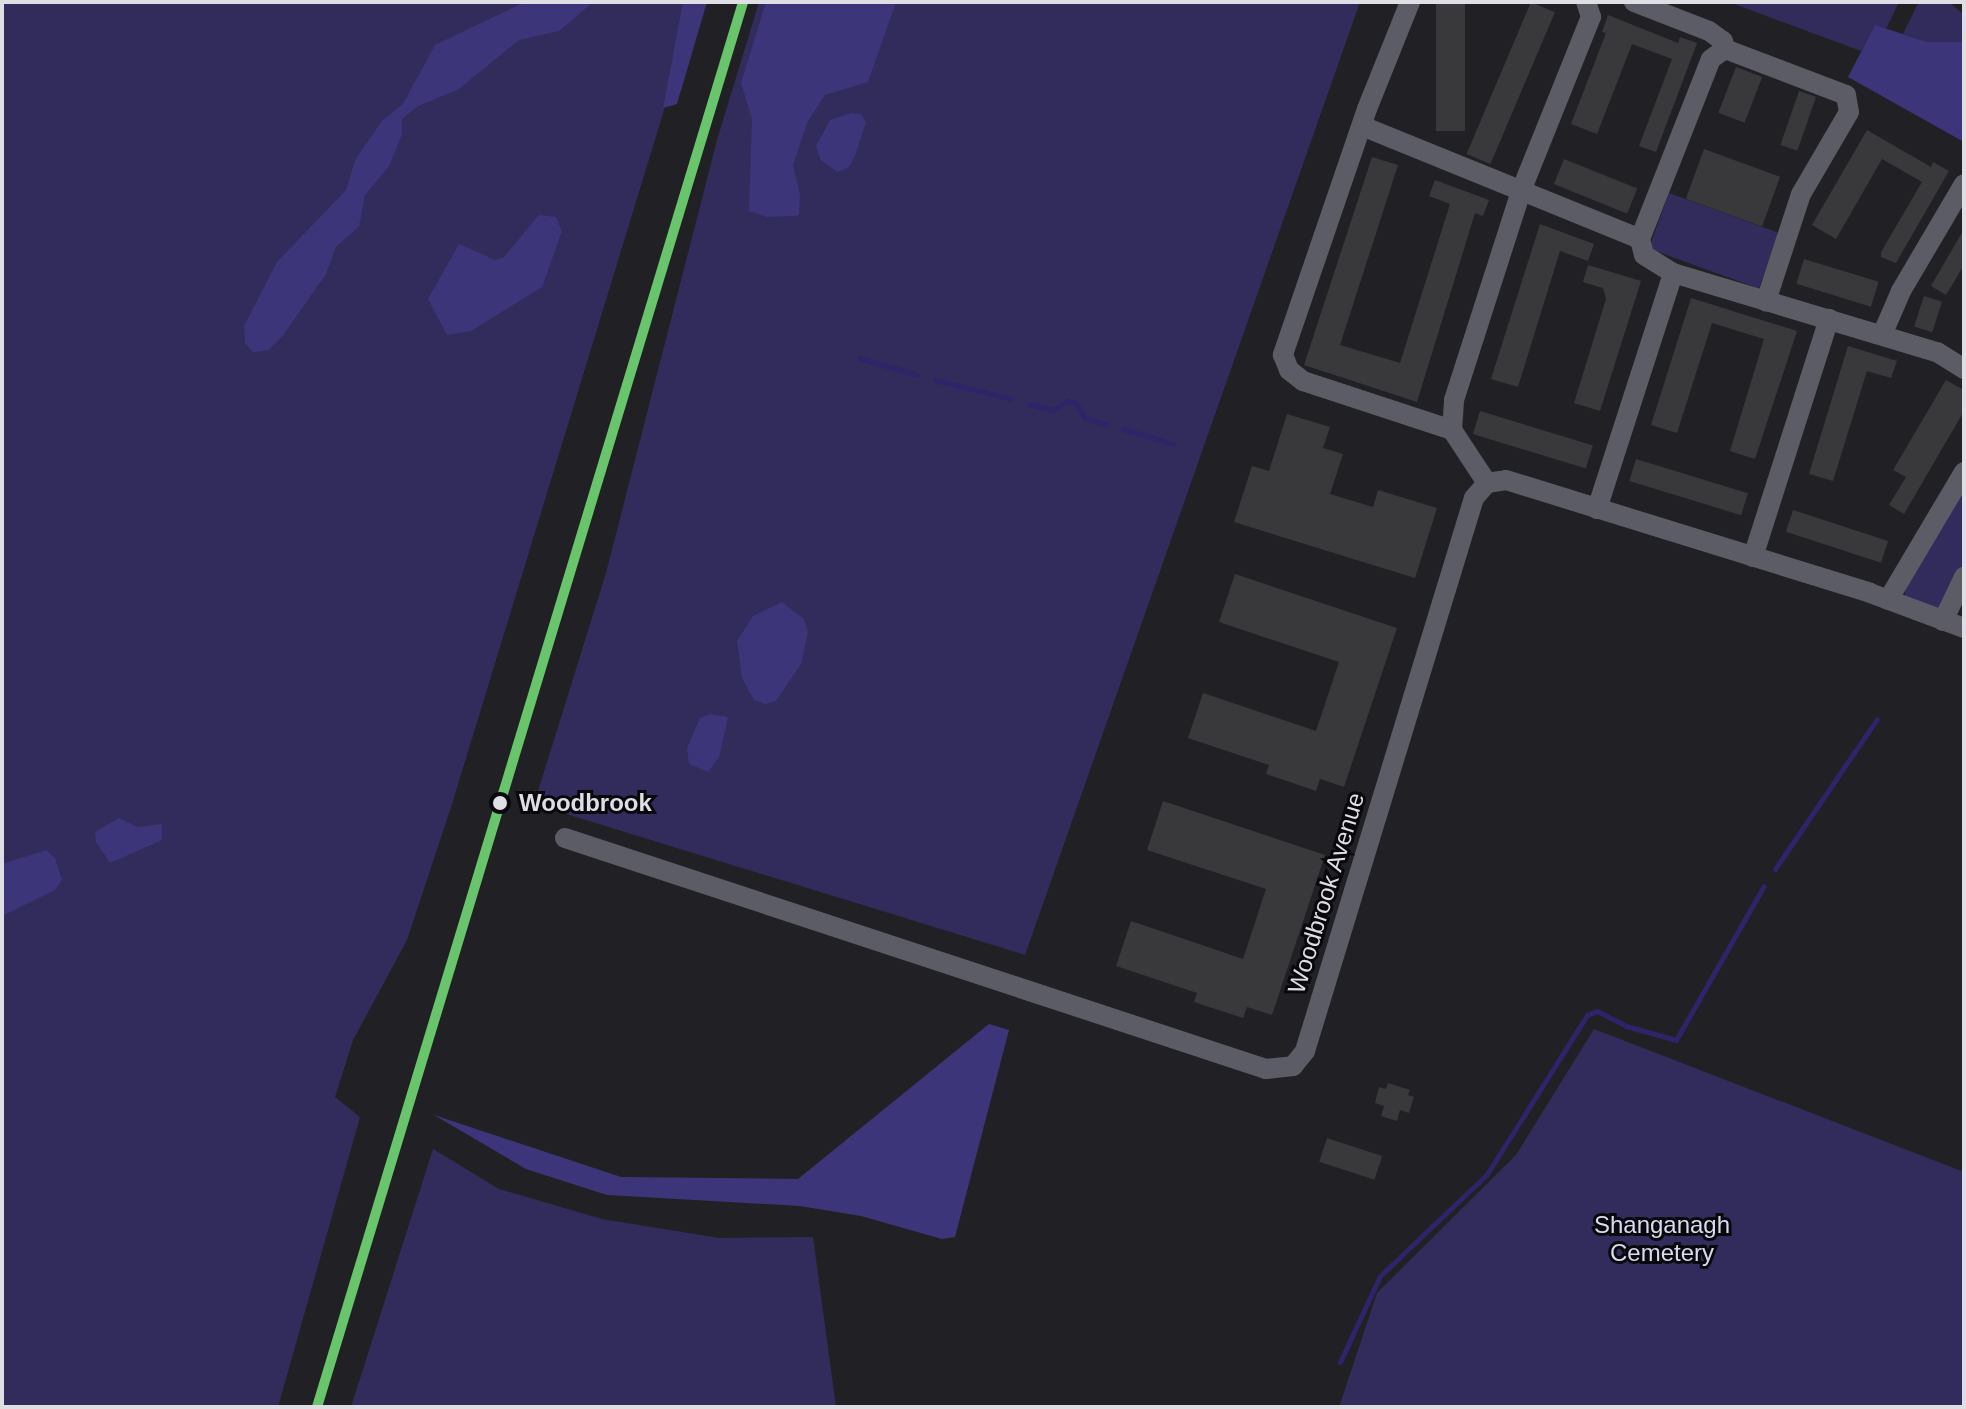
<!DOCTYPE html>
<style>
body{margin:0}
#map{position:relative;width:1966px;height:1409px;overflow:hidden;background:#212125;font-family:Helvetica,sans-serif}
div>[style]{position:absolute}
.green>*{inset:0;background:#312c5b;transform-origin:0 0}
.forest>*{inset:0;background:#3d357a}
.stream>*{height:5px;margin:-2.5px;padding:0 2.5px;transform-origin:2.5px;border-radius:2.5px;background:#2f2369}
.building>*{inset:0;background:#39393c;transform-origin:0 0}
.minor>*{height:20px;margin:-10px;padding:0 10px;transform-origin:10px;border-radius:10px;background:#5c5c67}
.rail-1>*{height:10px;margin:-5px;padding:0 5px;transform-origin:5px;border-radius:5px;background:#68c56b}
.dots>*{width:22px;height:22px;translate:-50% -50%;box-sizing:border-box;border:4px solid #09090d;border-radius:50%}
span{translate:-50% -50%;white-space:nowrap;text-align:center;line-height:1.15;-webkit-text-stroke:6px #09090d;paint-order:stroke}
.stop-label{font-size:24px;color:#dedee4;font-weight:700}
.left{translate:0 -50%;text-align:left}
.street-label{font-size:24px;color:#dedee4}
.park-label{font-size:24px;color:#d9d9f0}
.frame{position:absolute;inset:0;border:4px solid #dedee4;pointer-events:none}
</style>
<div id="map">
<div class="green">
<i style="clip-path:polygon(2px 2px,697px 2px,452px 804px,407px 940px,353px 1040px,335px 1097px,360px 1117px,278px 1407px,2px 1407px)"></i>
<i style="clip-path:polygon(759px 2px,1360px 2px,1025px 955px,534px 804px,606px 573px,717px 140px)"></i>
<i style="clip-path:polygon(1729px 2px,1899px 2px,1886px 29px,1875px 26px,1861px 51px)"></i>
<i style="clip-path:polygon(1919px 2px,1949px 2px,1964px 15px,1964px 42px,1927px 42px,1903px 34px)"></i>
<i style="left:1669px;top:193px;width:117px;height:59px;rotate:20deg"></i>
<i style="clip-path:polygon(1964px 483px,1964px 569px,1943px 607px,1934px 611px,1905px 596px,1905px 583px)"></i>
<i style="clip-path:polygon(1594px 1029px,1964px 1172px,1964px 1407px,1339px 1407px,1377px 1293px,1516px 1155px)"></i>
<i style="clip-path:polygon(433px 1149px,499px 1189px,602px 1219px,719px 1238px,813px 1237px,836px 1407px,351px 1407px)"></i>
</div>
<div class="forest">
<i style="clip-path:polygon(525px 2px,593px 2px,559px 31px,519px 40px,459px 89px,418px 106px,402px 119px,402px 134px,389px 166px,365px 195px,359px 226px,336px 247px,326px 274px,284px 334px,269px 350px,253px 352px,245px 343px,244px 326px,277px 262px,346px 190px,355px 160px,382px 121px,403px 104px,435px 45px)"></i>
<i style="clip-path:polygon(683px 2px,707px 2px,677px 104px,663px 108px)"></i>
<i style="clip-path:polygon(766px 2px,896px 2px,868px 82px,825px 95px,807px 123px,793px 165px,800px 195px,799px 215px,794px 216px,767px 217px,749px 211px,752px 119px,741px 83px)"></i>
<i style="clip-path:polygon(1875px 25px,1927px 42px,1964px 42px,1964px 142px,1848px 77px)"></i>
<i style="clip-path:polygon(851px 113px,861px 114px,866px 122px,855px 156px,848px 168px,837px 172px,820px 159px,816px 146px,830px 120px)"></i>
<i style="clip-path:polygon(539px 215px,556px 217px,562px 231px,542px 287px,471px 331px,447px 335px,428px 299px,459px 244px,495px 260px,504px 257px)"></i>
<i style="clip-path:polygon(782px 602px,804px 619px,808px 632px,801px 664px,776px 701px,766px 704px,754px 700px,742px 678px,737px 641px,753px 616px)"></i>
<i style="clip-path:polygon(710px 714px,728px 717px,719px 757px,708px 772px,689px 764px,687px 748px,700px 718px)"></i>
<i style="clip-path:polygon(119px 818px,137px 827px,162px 824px,162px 840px,110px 863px,96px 842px,95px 832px)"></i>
<i style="clip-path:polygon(46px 850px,55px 858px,62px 880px,55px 890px,2px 916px,2px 864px)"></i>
<i style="clip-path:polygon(989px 1024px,1009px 1030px,955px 1237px,942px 1239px,861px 1216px,800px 1206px,607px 1195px,526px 1169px,434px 1115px,621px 1177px,798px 1179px)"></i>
</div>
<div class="stream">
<i style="left:860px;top:358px;width:59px;rotate:16.6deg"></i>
<i style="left:935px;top:380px;width:78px;rotate:14deg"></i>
<i style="left:1029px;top:404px;width:25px;rotate:14deg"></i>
<i style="left:1053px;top:410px;width:17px;rotate:-33deg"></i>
<i style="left:1067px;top:401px;width:9px;rotate:13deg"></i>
<i style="left:1076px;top:403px;width:17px;rotate:59deg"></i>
<i style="left:1085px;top:418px;width:21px;rotate:17deg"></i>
<i style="left:1123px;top:429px;width:52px;rotate:16.7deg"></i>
<i style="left:1775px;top:869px;width:181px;rotate:-55.8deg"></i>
<i style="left:1340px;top:1362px;width:95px;rotate:-65.1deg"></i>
<i style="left:1380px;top:1276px;width:148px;rotate:-43.6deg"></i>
<i style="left:1487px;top:1174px;width:188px;rotate:-57.8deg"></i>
<i style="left:1587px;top:1015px;width:11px;rotate:-22deg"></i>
<i style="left:1597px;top:1011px;width:33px;rotate:27deg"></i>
<i style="left:1626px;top:1026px;width:52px;rotate:15.6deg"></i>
<i style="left:1676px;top:1040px;width:177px;rotate:-60.3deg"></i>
</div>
<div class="building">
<i style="left:1436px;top:2px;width:29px;height:129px"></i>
<i style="left:1531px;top:2px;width:26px;height:165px;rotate:23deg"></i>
<i style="clip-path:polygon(1608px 15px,1678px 43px,1680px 37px,1697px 43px,1656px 152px,1639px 146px,1672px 59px,1632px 44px,1597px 134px,1571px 124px,1606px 33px,1602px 32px)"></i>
<i style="left:1736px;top:67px;width:28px;height:49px;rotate:21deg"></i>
<i style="left:1799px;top:91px;width:18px;height:57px;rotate:19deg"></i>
<i style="clip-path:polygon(1867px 130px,1931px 167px,1933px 162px,1949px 171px,1896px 263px,1881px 257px,1881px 252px,1922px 182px,1882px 159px,1836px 239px,1812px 225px)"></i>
<i style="left:1704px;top:149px;width:81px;height:53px;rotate:20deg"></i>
<i style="clip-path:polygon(1372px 157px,1398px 165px,1340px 345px,1400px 363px,1450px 204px,1429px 196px,1435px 180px,1489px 200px,1483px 216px,1475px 213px,1417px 402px,1304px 365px)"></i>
<i style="left:1564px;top:159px;width:79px;height:27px;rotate:22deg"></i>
<i style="clip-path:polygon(1540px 224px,1594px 244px,1588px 261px,1560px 251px,1518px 387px,1491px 379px)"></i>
<i style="clip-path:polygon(1964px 229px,1964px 265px,1946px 295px,1931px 286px)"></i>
<i style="left:1804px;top:259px;width:78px;height:26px;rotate:17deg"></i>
<i style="clip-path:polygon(1588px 265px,1641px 281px,1600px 411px,1574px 403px,1606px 299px,1603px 288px,1583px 282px)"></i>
<i style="left:1924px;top:296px;width:19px;height:32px;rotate:18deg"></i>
<i style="clip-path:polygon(1691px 298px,1797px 331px,1755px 459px,1730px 451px,1764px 339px,1741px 332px,1712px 323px,1677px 433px,1651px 425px)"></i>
<i style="clip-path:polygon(1848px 346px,1897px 361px,1891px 378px,1867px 371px,1833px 481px,1809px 474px)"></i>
<i style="clip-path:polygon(1946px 380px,1964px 390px,1964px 411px,1904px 514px,1889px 505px,1906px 477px,1893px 470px)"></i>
<i style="left:1480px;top:411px;width:118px;height:24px;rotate:17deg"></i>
<i style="clip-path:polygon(1287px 414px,1330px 427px,1323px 448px,1343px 454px,1330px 494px,1373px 507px,1378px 490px,1437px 508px,1415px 578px,1234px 522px,1252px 466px,1269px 471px)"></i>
<i style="left:1636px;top:459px;width:117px;height:23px;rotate:17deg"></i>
<i style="left:1793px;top:510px;width:100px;height:23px;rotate:18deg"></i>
<i style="clip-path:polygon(1235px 574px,1397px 628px,1344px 787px,1320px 779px,1316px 791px,1266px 774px,1269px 765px,1188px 738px,1203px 693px,1316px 731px,1339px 662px,1219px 622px)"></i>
<i style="clip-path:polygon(1163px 801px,1325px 855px,1272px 1015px,1247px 1007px,1243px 1018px,1194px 1002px,1197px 993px,1116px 966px,1131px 921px,1243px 959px,1266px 889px,1147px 850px)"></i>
<i style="clip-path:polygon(1388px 1083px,1410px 1090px,1408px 1095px,1414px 1097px,1409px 1113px,1400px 1110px,1397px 1121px,1381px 1116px,1384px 1106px,1375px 1103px,1379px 1087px,1386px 1089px)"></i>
<i style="left:1327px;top:1138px;width:58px;height:25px;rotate:18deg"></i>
</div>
<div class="minor">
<i style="left:1410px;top:2px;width:115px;rotate:111.9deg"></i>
<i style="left:1367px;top:109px;width:260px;rotate:108.9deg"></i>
<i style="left:1283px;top:355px;width:16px;rotate:68deg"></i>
<i style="left:1289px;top:370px;width:18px;rotate:38deg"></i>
<i style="left:1303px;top:381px;width:157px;rotate:18.2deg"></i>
<i style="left:1634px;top:2px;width:80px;rotate:21.1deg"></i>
<i style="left:1709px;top:31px;width:17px;rotate:36deg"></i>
<i style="left:1723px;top:41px;width:8px;rotate:76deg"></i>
<i style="left:1362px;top:126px;width:300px;rotate:22.1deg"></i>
<i style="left:1640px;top:239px;width:16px;rotate:76deg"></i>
<i style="left:1644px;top:255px;width:34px;rotate:32deg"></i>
<i style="left:1673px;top:273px;width:276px;rotate:16.7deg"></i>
<i style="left:1937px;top:352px;width:32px;rotate:32deg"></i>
<i style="left:1640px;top:239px;width:193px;rotate:-68.5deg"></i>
<i style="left:1711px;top:59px;width:17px;rotate:-36deg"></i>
<i style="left:1725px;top:49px;width:129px;rotate:20.8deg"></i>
<i style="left:1846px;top:95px;width:17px;rotate:80deg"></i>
<i style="left:1849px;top:112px;width:95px;rotate:120.3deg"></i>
<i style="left:1801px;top:194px;width:113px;rotate:108.1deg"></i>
<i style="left:1882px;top:335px;width:48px;rotate:-66.6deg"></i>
<i style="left:1901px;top:291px;width:124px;rotate:-59.5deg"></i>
<i style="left:1487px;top:483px;width:64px;rotate:-123.4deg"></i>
<i style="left:1452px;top:430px;width:30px;rotate:-86deg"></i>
<i style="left:1454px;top:400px;width:219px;rotate:-72.2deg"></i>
<i style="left:1521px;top:191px;width:188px;rotate:-68.1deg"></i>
<i style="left:1591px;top:17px;width:16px;rotate:-108deg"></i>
<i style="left:1597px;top:509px;width:248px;rotate:-72.1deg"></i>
<i style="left:1753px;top:557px;width:250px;rotate:-72.3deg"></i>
<i style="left:1888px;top:600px;width:149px;rotate:-59.3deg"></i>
<i style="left:1943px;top:621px;width:49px;rotate:-64.5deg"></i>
<i style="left:565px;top:838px;width:738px;rotate:18.24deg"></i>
<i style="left:1266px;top:1069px;width:27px;rotate:-6deg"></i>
<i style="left:1293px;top:1066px;width:19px;rotate:-51deg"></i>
<i style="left:1305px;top:1051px;width:578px;rotate:-73.01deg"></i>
<i style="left:1474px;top:498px;width:20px;rotate:-49deg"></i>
<i style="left:1487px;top:483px;width:19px;rotate:-9deg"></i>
<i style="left:1506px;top:480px;width:381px;rotate:17.2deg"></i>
<i style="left:1870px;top:593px;width:100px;rotate:20.4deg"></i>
</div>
<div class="rail-1">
<i style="left:317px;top:1407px;width:1468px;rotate:-73.13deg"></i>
</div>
<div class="dots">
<i style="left:500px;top:803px;background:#dedee4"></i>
</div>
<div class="stop-label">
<span class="left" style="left:519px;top:803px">Woodbrook</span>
</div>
<div class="street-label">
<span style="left:1326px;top:893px;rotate:-73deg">Woodbrook Avenue</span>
</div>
<div class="park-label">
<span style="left:1662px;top:1239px">Shanganagh<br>Cemetery</span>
</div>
<div class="frame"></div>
</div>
